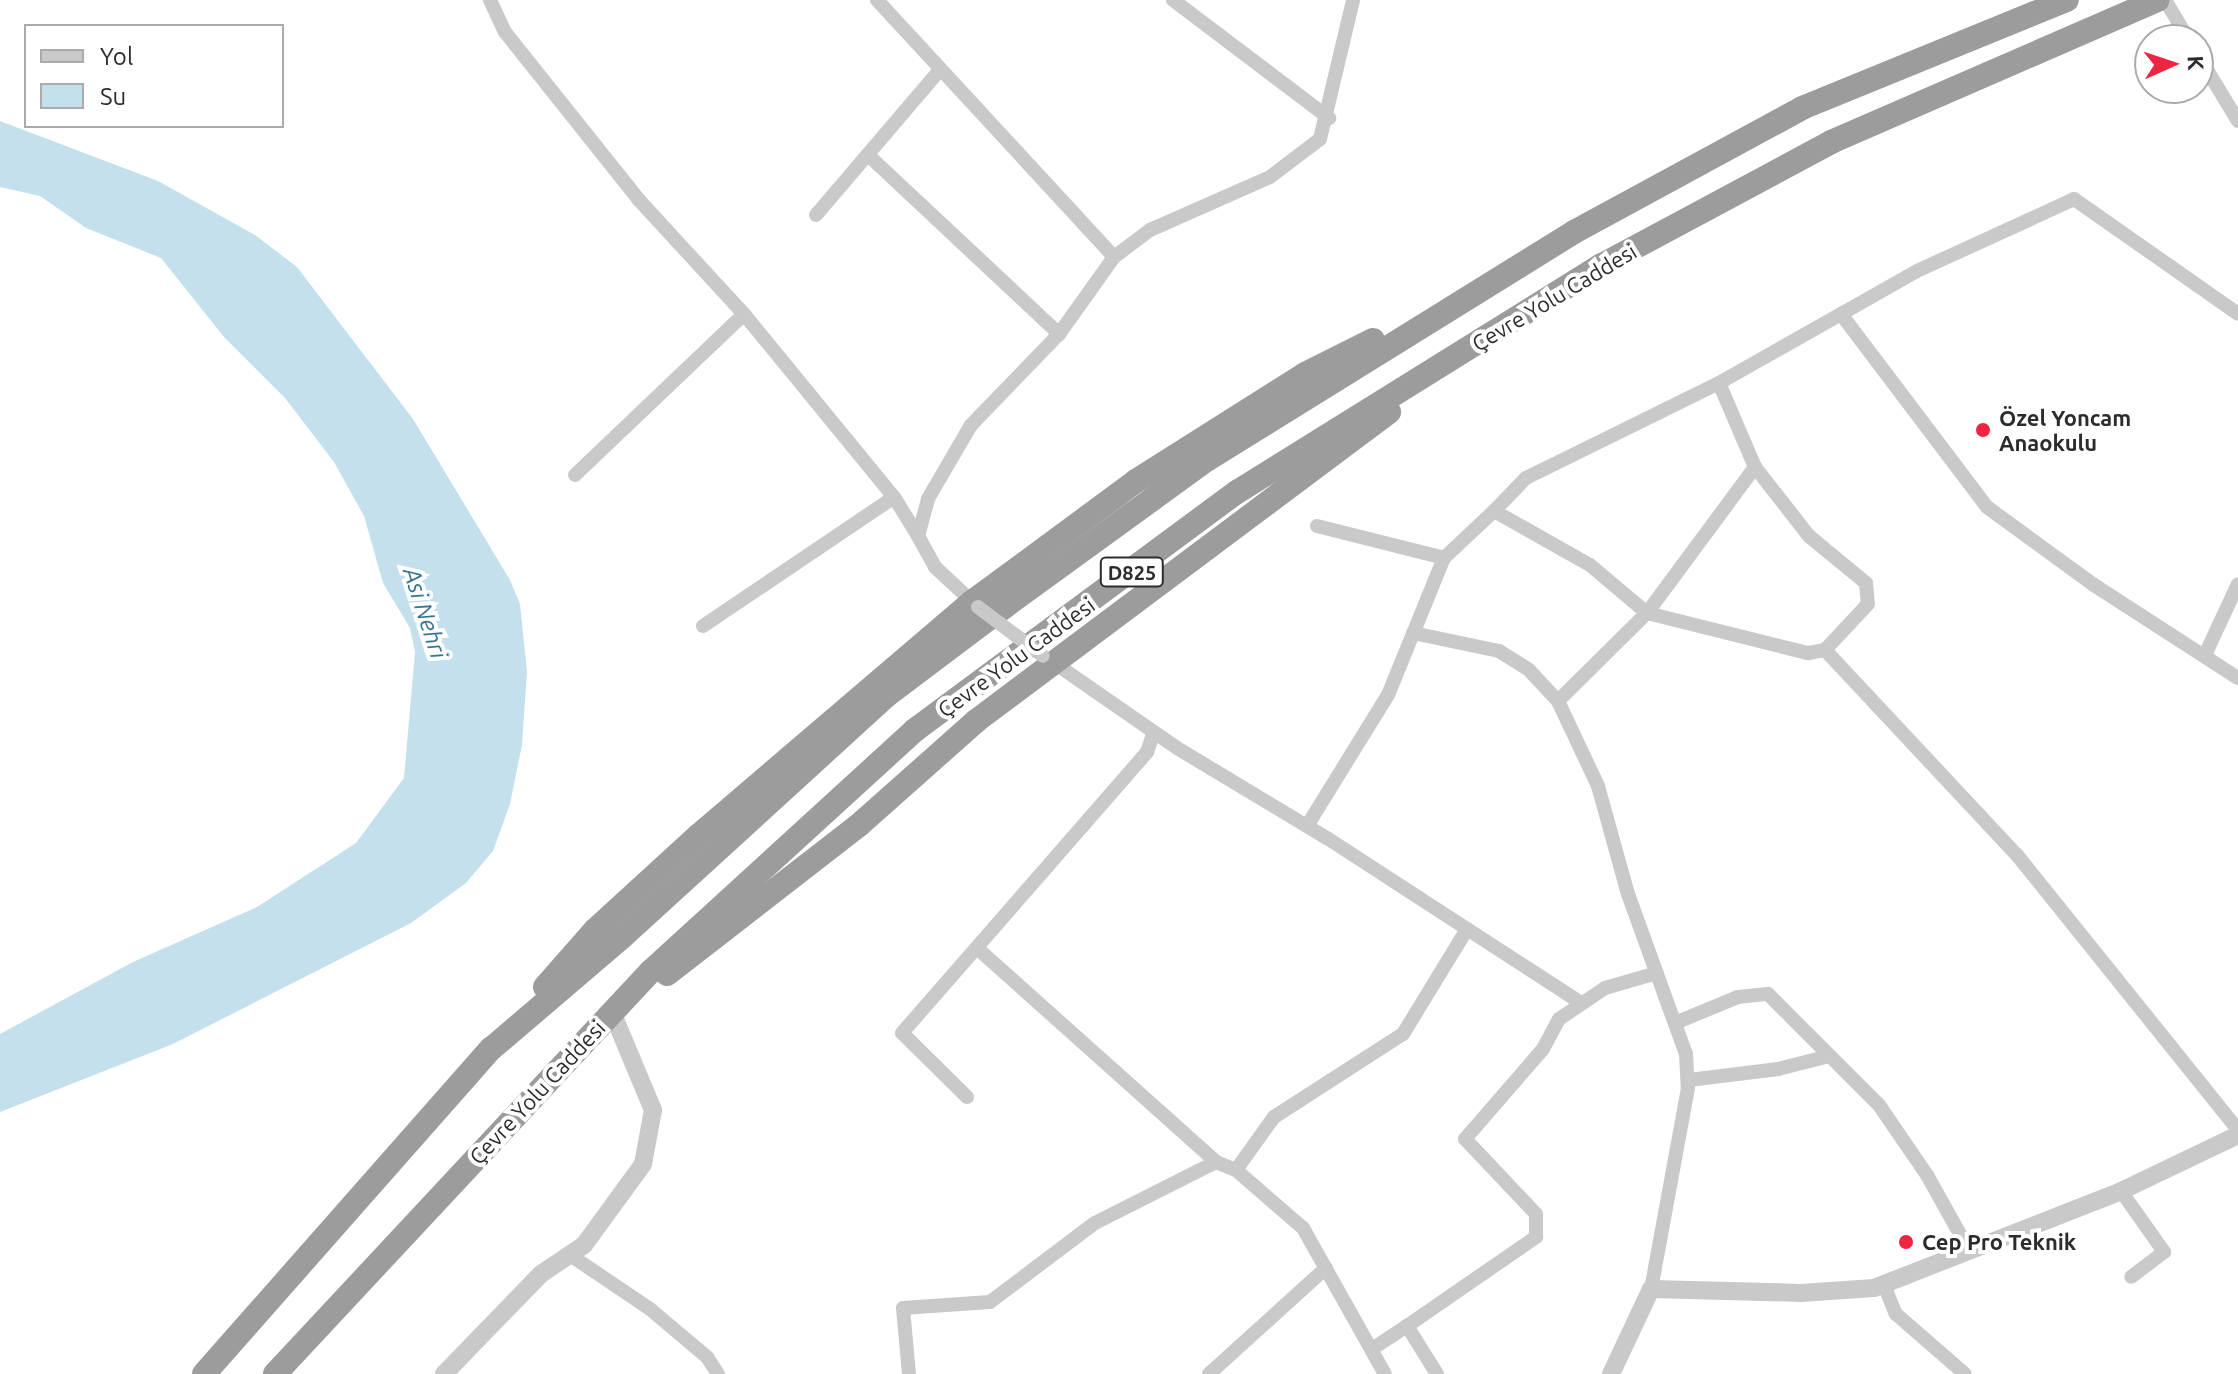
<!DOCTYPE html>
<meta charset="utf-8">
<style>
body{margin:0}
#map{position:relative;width:2238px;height:1374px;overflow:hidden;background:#fff;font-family:Ubuntu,sans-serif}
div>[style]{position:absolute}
.water>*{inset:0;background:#c3e0ec}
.minor>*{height:14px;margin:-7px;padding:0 7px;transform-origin:7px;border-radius:7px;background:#c9c9c9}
.tertiary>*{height:18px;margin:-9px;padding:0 9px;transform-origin:9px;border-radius:9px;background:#c9c9c9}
.trunk>*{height:24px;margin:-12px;padding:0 12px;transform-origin:12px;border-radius:12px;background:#9c9c9c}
.minor-bridge>*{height:14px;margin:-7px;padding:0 7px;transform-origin:7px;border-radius:7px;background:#c9c9c9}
.dots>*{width:22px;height:22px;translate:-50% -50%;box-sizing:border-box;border:4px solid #fff;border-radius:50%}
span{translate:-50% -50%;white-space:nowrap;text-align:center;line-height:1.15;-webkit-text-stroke:8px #fff;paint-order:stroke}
.shield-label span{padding:2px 6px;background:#fff;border:2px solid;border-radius:6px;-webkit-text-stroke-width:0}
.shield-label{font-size:20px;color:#2c2c2c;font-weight:700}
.street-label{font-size:22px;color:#2c2c2c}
.poi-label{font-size:22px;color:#2c2c2c;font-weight:700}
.left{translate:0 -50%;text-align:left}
.water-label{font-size:24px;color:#377591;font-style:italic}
.legend{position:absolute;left:24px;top:24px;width:260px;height:104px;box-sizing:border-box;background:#fff;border:2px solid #ababab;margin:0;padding:10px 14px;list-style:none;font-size:24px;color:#2c2c2c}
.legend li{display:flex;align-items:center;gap:16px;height:40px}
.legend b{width:40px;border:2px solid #ababab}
.north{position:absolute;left:2134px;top:24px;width:80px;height:80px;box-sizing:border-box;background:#fff;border:2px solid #ababab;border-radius:50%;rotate:87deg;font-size:22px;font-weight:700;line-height:32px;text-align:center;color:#2c2c2c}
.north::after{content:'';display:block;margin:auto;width:28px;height:36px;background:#ed2543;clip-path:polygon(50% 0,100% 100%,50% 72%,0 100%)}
</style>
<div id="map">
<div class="water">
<i style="clip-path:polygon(0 121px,158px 181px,255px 235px,297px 267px,413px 419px,510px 580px,520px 604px,527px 672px,522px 745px,510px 804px,493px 851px,466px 883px,411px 923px,173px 1044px,0 1112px,0 1034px,133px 962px,257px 907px,356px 843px,404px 778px,415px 652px,410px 628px,383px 583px,364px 516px,334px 462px,285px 398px,224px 337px,161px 258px,86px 228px,40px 196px,0 187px)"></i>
</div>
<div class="minor">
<i style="left:490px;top:0;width:35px;rotate:65deg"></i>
<i style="left:505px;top:32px;width:215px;rotate:51.4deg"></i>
<i style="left:639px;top:200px;width:155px;rotate:47.4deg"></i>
<i style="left:744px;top:314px;width:237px;rotate:50.7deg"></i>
<i style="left:877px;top:0;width:350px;rotate:47.3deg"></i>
<i style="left:1114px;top:257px;width:95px;rotate:125.5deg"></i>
<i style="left:1059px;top:334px;width:127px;rotate:134deg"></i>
<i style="left:971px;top:425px;width:86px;rotate:120.2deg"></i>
<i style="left:928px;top:499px;width:38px;rotate:105deg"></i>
<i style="left:918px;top:536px;width:35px;rotate:61deg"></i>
<i style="left:935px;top:567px;width:57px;rotate:42.9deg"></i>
<i style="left:1173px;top:0;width:196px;rotate:37.1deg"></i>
<i style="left:2165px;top:0;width:47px;rotate:59deg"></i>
<i style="left:2198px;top:55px;width:77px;rotate:58.8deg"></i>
<i style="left:868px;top:155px;width:262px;rotate:43.1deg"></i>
<i style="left:816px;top:215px;width:191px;rotate:-49.5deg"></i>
<i style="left:1114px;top:257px;width:45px;rotate:-36.9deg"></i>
<i style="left:1150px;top:230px;width:131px;rotate:-23.8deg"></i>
<i style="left:1270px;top:177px;width:63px;rotate:-37.2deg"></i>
<i style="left:1320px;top:139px;width:143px;rotate:-76.6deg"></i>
<i style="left:1841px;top:314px;width:242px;rotate:52.9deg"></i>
<i style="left:1987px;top:507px;width:132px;rotate:36.1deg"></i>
<i style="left:2094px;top:585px;width:171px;rotate:32.9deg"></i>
<i style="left:1719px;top:383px;width:91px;rotate:66.8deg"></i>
<i style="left:1755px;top:467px;width:88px;rotate:52deg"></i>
<i style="left:1809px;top:536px;width:74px;rotate:39.5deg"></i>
<i style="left:1866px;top:583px;width:21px;rotate:85deg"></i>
<i style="left:1868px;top:604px;width:63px;rotate:133.1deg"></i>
<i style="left:575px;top:475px;width:233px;rotate:-43.6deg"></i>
<i style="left:1494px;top:511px;width:46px;rotate:-45.9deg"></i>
<i style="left:1526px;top:478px;width:215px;rotate:-26.2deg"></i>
<i style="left:1719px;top:383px;width:227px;rotate:-29.5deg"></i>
<i style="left:1917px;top:271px;width:173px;rotate:-24.6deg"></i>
<i style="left:2074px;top:199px;width:200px;rotate:35deg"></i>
<i style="left:1317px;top:526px;width:131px;rotate:14.1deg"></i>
<i style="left:703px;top:626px;width:230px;rotate:-34deg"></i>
<i style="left:894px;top:497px;width:46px;rotate:58.4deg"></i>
<i style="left:1413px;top:633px;width:88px;rotate:11.8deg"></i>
<i style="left:1499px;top:651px;width:36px;rotate:32deg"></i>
<i style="left:1529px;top:670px;width:42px;rotate:46.9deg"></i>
<i style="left:1558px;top:701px;width:94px;rotate:64.8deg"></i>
<i style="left:1598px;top:786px;width:112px;rotate:74.5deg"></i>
<i style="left:1628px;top:894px;width:170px;rotate:70.1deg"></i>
<i style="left:1686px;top:1054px;width:34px;rotate:87deg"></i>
<i style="left:1688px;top:1088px;width:204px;rotate:100.4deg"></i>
<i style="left:2205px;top:655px;width:78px;rotate:-65.1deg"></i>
<i style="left:1050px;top:660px;width:155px;rotate:34.7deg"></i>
<i style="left:1177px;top:748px;width:175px;rotate:31deg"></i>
<i style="left:1327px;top:838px;width:302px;rotate:33deg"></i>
<i style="left:1558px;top:701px;width:125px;rotate:-44.7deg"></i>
<i style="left:1647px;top:613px;width:182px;rotate:-53.5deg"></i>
<i style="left:1307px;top:826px;width:154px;rotate:-58.3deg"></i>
<i style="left:1388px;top:695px;width:148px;rotate:-67.8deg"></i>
<i style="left:1444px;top:558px;width:69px;rotate:-43.2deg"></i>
<i style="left:1494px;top:511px;width:110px;rotate:29.4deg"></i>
<i style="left:1590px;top:565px;width:75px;rotate:40.1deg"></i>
<i style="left:1647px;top:613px;width:166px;rotate:14deg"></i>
<i style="left:1808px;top:653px;width:17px;rotate:-10deg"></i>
<i style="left:1825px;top:650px;width:281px;rotate:46.9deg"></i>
<i style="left:2017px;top:855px;width:353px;rotate:51.2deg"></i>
<i style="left:977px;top:948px;width:321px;rotate:41.8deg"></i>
<i style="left:1216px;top:1162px;width:22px;rotate:22deg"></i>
<i style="left:1236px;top:1170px;width:89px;rotate:40.9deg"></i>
<i style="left:1303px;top:1228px;width:167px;rotate:60.7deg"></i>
<i style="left:1675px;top:1023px;width:68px;rotate:-22.4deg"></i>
<i style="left:1738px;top:997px;width:30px;rotate:-6deg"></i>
<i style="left:1768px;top:994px;width:157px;rotate:45deg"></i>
<i style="left:1879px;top:1105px;width:85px;rotate:55.6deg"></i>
<i style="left:1927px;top:1175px;width:88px;rotate:60.8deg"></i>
<i style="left:1689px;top:1080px;width:90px;rotate:-7deg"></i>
<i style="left:1778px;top:1069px;width:53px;rotate:-14.3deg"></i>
<i style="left:967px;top:1097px;width:91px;rotate:-135.4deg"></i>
<i style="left:902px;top:1033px;width:373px;rotate:-48.9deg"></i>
<i style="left:1147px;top:752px;width:21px;rotate:-71deg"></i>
<i style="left:1236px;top:1170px;width:65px;rotate:-54.4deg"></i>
<i style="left:1274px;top:1117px;width:153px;rotate:-32.8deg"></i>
<i style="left:1403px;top:1034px;width:123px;rotate:-58.6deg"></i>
<i style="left:2121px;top:1191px;width:75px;rotate:54.8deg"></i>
<i style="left:2164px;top:1252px;width:41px;rotate:142.9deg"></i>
<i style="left:570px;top:1255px;width:97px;rotate:34deg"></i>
<i style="left:650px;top:1309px;width:75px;rotate:40.1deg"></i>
<i style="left:707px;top:1357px;width:20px;rotate:57deg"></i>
<i style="left:1884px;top:1285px;width:31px;rotate:68deg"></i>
<i style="left:1896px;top:1314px;width:91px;rotate:41deg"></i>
<i style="left:1372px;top:1349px;width:42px;rotate:-33.3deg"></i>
<i style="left:909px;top:1374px;width:66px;rotate:-95.2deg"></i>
<i style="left:903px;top:1308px;width:87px;rotate:-3.9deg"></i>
<i style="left:990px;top:1302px;width:131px;rotate:-37deg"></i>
<i style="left:1095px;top:1223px;width:136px;rotate:-26.8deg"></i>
<i style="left:1209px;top:1374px;width:158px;rotate:-42.2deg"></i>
<i style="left:1437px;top:1374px;width:57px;rotate:-122deg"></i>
<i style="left:1407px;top:1326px;width:157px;rotate:-34.6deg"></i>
<i style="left:1536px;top:1237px;width:23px;rotate:-90deg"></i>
<i style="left:1536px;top:1214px;width:103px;rotate:-133.4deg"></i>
<i style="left:1465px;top:1139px;width:119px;rotate:-49.1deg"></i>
<i style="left:1543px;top:1049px;width:34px;rotate:-62deg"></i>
<i style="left:1559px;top:1019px;width:55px;rotate:-34deg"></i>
<i style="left:1605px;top:988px;width:54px;rotate:-16.1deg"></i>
</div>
<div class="tertiary">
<i style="left:444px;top:1374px;width:139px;rotate:-45.9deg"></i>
<i style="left:541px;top:1274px;width:52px;rotate:-34deg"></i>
<i style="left:584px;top:1245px;width:100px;rotate:-53.9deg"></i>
<i style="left:643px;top:1164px;width:55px;rotate:-79.5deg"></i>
<i style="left:653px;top:1110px;width:106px;rotate:-112.7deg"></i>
<i style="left:1611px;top:1374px;width:94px;rotate:-64.8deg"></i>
<i style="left:1651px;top:1289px;width:150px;rotate:1.5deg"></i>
<i style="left:1801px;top:1293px;width:73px;rotate:-3.9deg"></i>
<i style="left:1874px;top:1288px;width:265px;rotate:-21.4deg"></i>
<i style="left:2121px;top:1191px;width:130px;rotate:-25.6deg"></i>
</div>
<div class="trunk">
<i style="left:667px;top:974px;width:243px;rotate:-37.8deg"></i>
<i style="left:859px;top:825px;width:157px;rotate:-41.6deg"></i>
<i style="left:976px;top:721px;width:516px;rotate:-36.8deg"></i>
<i style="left:545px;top:987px;width:76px;rotate:-48.7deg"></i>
<i style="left:595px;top:930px;width:141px;rotate:-42.4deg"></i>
<i style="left:699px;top:835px;width:359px;rotate:-40.5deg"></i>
<i style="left:972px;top:602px;width:204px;rotate:-36.4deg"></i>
<i style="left:1136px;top:481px;width:200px;rotate:-32.3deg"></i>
<i style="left:1305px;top:374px;width:76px;rotate:-26.6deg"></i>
<i style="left:204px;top:1374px;width:434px;rotate:-48.6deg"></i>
<i style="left:491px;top:1049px;width:171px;rotate:-40.5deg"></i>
<i style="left:621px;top:938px;width:359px;rotate:-42.4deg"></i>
<i style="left:886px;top:696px;width:148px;rotate:-37deg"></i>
<i style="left:1004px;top:607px;width:252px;rotate:-36deg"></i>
<i style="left:1208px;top:459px;width:431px;rotate:-31.8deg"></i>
<i style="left:1574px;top:232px;width:260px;rotate:-28.5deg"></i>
<i style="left:1802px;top:108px;width:286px;rotate:-22.2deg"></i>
<i style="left:275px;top:1374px;width:550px;rotate:-46.99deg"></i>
<i style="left:650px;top:972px;width:359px;rotate:-42.4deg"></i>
<i style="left:915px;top:730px;width:400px;rotate:-36.5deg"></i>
<i style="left:1237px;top:492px;width:430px;rotate:-31.9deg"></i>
<i style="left:1602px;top:265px;width:260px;rotate:-28.2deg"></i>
<i style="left:1831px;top:142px;width:356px;rotate:-23.5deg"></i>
</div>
<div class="minor-bridge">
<i style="left:978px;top:607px;width:81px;rotate:37deg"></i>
</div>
<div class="dots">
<i style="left:1983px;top:430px;background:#ed2543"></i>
<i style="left:1906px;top:1242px;background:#ed2543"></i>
</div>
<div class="shield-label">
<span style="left:1132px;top:572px">D825</span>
</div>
<div class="street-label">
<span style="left:1554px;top:297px;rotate:-31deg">Çevre Yolu Caddesi</span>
<span style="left:1016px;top:657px;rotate:-36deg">Çevre Yolu Caddesi</span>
<span style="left:537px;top:1092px;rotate:-47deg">Çevre Yolu Caddesi</span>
</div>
<div class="poi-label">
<span class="left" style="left:1999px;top:430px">Özel Yoncam<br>Anaokulu</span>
<span class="left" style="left:1922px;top:1242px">Cep Pro Teknik</span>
</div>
<div class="water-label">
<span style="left:425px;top:613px;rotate:72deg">Asi Nehri</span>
</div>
<ul class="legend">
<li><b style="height:10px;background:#c9c9c9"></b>Yol</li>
<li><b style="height:22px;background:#c3e0ec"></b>Su</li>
</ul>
<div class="north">K</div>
</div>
